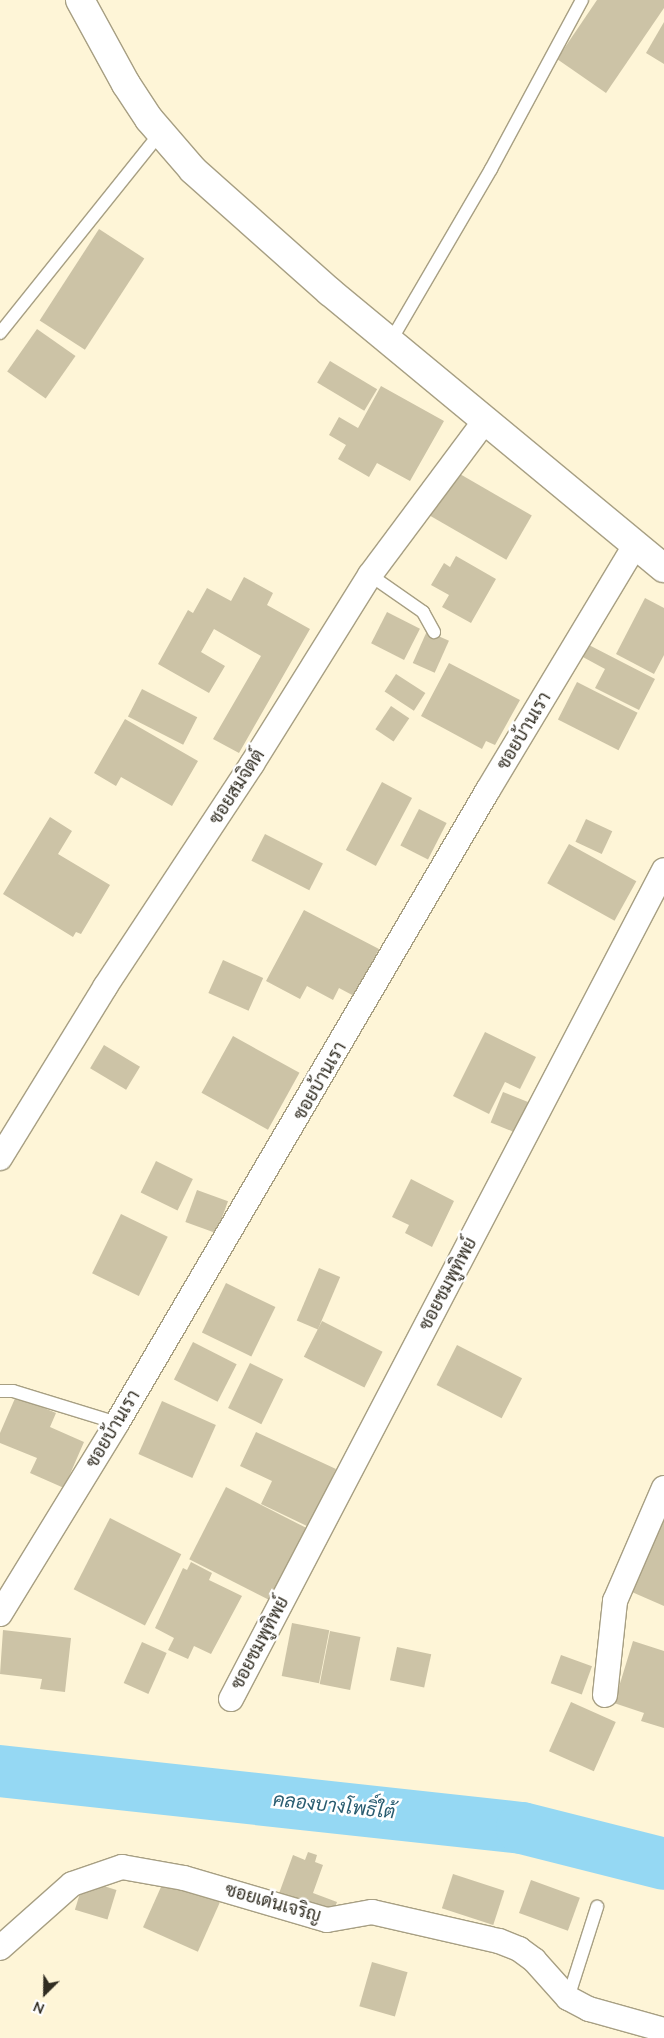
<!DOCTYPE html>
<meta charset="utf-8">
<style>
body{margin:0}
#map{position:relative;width:664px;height:2038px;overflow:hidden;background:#fef5d7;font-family:"Nunito Sans",Sarabun,sans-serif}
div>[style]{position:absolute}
.river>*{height:52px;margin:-26px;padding:0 26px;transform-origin:26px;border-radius:26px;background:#95d8f3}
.building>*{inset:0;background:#ccc3a6;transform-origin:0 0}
.roads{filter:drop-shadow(1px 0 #a79f83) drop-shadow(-1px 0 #a79f83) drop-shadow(0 1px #a79f83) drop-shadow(0 -1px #a79f83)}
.service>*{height:12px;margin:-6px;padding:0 6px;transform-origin:6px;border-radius:6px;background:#fff}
.minor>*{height:24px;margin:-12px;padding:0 12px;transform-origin:12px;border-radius:12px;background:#fff}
.tertiary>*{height:28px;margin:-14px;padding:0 14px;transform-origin:14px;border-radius:14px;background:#fff}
span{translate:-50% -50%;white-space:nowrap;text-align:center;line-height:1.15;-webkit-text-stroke:5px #fff;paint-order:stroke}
.street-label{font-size:18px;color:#302c21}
.water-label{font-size:19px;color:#295c70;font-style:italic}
.north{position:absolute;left:20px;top:1968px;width:50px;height:50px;-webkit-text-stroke:4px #fff;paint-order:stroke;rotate:203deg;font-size:14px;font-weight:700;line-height:20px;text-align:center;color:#302c21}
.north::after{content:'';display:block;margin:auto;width:18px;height:22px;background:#302c21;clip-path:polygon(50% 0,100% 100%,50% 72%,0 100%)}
</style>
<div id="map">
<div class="river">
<i style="left:0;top:1771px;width:525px;rotate:6.23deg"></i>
<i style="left:522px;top:1828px;width:146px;rotate:14.2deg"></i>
</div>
<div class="building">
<i style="clip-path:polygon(597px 0,664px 0,664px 8px,606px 93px,557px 59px)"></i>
<i style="clip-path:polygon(664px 22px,664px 64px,646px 53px)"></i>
<i style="left:99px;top:229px;width:54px;height:109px;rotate:33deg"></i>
<i style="left:37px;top:329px;width:47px;height:52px;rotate:35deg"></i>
<i style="left:330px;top:361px;width:55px;height:25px;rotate:31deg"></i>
<i style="clip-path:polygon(381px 386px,444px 421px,410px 481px,377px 463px,369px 477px,338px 459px,346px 445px,329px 435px,339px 417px,358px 428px)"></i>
<i style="left:453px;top:470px;width:91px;height:51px;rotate:30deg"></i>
<i style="clip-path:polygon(456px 556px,496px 579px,471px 623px,442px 607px,449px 595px,431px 585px,444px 563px,450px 567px)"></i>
<i style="clip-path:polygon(244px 577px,273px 593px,267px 605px,310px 629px,239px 753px,213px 739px,261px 656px,214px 629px,201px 652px,225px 666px,209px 693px,158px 664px,188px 610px,193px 613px,207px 588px,231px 601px)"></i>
<i style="clip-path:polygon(645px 598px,664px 608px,664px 655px,654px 674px,616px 654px)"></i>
<i style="left:387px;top:612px;width:37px;height:35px;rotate:27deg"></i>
<i style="left:427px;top:631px;width:24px;height:35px;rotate:24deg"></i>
<i style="clip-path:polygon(587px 644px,655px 679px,639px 710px,595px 688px,605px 669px,581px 656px)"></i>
<i style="clip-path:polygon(449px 663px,520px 700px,495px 745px,486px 741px,482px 749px,421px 716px)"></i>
<i style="left:396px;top:674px;width:35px;height:21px;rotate:33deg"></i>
<i style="left:577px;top:682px;width:68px;height:42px;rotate:27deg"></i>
<i style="left:142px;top:689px;width:62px;height:31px;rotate:27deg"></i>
<i style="left:391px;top:706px;width:22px;height:28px;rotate:34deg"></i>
<i style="clip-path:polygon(125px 719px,198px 761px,172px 806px,121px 777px,116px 786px,94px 773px)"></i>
<i style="left:382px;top:782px;width:34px;height:77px;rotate:28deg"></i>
<i style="left:419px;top:809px;width:31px;height:41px;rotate:27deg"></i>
<i style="clip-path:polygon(50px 817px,72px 831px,58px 854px,110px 885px,81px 934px,76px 932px,73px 937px,3px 894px)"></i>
<i style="left:586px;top:819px;width:29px;height:25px;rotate:25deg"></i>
<i style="left:265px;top:834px;width:65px;height:30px;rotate:27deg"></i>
<i style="left:569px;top:844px;width:77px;height:45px;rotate:29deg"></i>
<i style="clip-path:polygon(304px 910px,379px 949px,354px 996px,339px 988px,333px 1000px,307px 986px,300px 999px,266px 981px)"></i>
<i style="left:223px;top:960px;width:44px;height:36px;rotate:24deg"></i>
<i style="clip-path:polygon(485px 1032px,536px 1057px,520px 1089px,505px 1082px,489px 1114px,453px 1096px)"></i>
<i style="left:233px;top:1036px;width:76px;height:65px;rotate:29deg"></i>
<i style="left:104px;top:1045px;width:42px;height:27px;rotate:31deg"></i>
<i style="left:503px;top:1092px;width:27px;height:33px;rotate:22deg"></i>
<i style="left:156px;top:1161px;width:41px;height:35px;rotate:26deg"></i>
<i style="clip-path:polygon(411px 1179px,454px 1201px,432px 1247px,405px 1233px,409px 1225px,392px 1217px)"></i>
<i style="left:197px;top:1190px;width:33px;height:34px;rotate:20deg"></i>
<i style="left:121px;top:1214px;width:52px;height:66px;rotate:26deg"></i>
<i style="left:319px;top:1268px;width:23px;height:57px;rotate:23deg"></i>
<i style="left:226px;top:1283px;width:55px;height:55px;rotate:26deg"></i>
<i style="left:322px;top:1321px;width:68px;height:40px;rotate:27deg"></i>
<i style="left:193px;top:1342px;width:49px;height:42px;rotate:27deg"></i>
<i style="left:457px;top:1345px;width:73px;height:45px;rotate:27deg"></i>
<i style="left:250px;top:1363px;width:37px;height:50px;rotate:26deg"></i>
<i style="clip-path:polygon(16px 1396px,56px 1413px,50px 1427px,84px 1442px,64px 1488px,30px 1473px,37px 1458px,0 1443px,0 1433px)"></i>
<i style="left:162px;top:1401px;width:59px;height:58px;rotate:24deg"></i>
<i style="clip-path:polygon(256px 1432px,336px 1469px,309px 1527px,261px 1504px,272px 1481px,240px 1466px)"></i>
<i style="left:226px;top:1487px;width:91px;height:81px;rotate:27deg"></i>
<i style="clip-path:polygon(664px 1503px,664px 1606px,625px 1589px)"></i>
<i style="left:110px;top:1518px;width:80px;height:80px;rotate:27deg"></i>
<i style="clip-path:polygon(191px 1562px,212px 1573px,209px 1580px,242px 1596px,211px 1654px,194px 1646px,188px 1659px,168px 1650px,174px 1638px,155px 1628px,183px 1568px,187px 1570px)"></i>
<i style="left:292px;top:1623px;width:38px;height:54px;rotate:11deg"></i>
<i style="clip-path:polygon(3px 1630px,71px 1638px,65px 1692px,40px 1689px,42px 1679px,0 1674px)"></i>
<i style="left:330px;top:1631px;width:31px;height:54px;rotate:11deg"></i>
<i style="clip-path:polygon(633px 1641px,664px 1651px,664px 1728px,641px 1721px,644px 1713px,614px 1703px)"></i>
<i style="left:142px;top:1642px;width:27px;height:45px;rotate:24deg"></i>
<i style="left:397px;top:1647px;width:35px;height:34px;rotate:12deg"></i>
<i style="left:561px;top:1655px;width:33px;height:30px;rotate:20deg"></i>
<i style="left:571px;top:1702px;width:49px;height:54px;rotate:24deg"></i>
<i style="clip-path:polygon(308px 1852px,317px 1855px,315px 1862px,323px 1865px,313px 1893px,337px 1902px,331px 1918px,277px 1899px,293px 1855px,305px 1860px)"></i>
<i style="left:453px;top:1874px;width:54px;height:36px;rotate:18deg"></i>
<i style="left:165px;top:1878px;width:60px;height:54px;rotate:24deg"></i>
<i style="left:84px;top:1880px;width:34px;height:31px;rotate:17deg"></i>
<i style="left:531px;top:1880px;width:52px;height:35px;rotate:20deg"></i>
<i style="left:372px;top:1962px;width:37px;height:46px;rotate:16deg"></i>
</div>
<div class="roads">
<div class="service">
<i style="left:0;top:333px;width:256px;rotate:-51.3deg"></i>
<i style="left:390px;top:342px;width:200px;rotate:-59.7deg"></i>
<i style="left:491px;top:169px;width:192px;rotate:-61.7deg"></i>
<i style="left:370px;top:575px;width:65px;rotate:34.9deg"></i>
<i style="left:423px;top:612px;width:23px;rotate:61deg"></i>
<i style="left:0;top:1391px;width:13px"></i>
<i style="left:13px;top:1391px;width:109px;rotate:17.1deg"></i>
<i style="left:568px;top:1998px;width:96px;rotate:-72.3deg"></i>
</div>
<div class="minor">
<i style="left:0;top:1158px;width:201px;rotate:-58.4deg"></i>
<i style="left:105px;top:987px;width:267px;rotate:-56.6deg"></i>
<i style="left:252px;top:764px;width:223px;rotate:-58deg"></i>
<i style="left:370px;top:575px;width:191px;rotate:-53.3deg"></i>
<i style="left:0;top:1614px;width:224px;rotate:-58.5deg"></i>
<i style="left:117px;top:1423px;width:734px;rotate:-59.63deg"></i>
<i style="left:488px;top:790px;width:286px;rotate:-59deg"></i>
<i style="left:605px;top:1695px;width:95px;rotate:-83.9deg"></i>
<i style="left:615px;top:1601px;width:123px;rotate:-66.6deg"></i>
<i style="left:231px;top:1699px;width:935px;rotate:-62.42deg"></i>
<i style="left:0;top:1948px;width:96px;rotate:-41.6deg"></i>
<i style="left:72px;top:1884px;width:53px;rotate:-18.8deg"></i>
<i style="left:122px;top:1867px;width:63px;rotate:10.1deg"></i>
<i style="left:184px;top:1878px;width:149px;rotate:16.4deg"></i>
<i style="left:327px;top:1920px;width:46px;rotate:-10.1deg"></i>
<i style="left:372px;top:1912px;width:130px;rotate:12.9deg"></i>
<i style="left:499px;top:1941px;width:22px;rotate:22deg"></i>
<i style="left:519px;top:1949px;width:19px;rotate:36deg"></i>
<i style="left:534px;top:1960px;width:51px;rotate:48.2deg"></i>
<i style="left:568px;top:1998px;width:24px;rotate:28deg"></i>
<i style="left:589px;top:2009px;width:78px;rotate:15.6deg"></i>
</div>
<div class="tertiary">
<i style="left:80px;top:0;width:96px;rotate:61.3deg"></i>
<i style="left:126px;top:84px;width:42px;rotate:56.7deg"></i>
<i style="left:149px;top:119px;width:67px;rotate:49.2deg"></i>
<i style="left:193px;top:170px;width:183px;rotate:41.7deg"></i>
<i style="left:330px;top:292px;width:433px;rotate:39.6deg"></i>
</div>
</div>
<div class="street-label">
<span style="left:524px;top:731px;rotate:-59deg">ซอยบ้านเรา</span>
<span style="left:237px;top:787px;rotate:-57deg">ซอยสมจิตต์</span>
<span style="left:320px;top:1081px;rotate:-60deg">ซอยบ้านเรา</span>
<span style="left:448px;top:1284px;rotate:-62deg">ซอยชมพูทิพย์</span>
<span style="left:113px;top:1429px;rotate:-59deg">ซอยบ้านเรา</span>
<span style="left:260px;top:1643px;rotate:-62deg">ซอยชมพูทิพย์</span>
<span style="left:273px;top:1903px;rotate:16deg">ซอยเด่นเจริญ</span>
</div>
<div class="water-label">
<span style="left:334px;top:1807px;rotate:6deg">คลองบางโพธิ์ใต้</span>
</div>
<div class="north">N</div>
</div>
